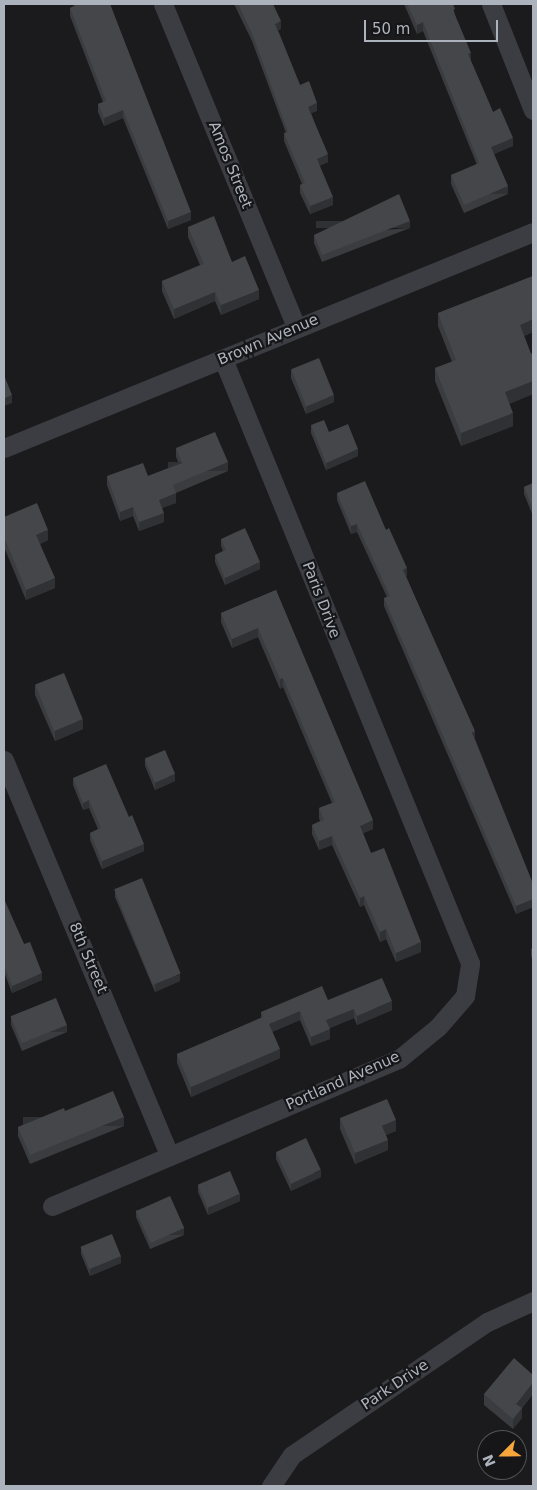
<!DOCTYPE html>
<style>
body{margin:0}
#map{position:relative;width:537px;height:1490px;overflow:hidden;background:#1b1b1d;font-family:"DejaVu Sans",sans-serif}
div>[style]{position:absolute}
.minor>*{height:19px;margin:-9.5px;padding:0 9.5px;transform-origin:9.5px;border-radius:9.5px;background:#3b3d42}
.wall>*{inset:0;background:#3b3c40}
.shaded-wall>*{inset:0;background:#303134;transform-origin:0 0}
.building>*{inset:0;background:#45464a;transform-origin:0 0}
span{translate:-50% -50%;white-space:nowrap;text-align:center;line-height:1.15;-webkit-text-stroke:4.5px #161618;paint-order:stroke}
.street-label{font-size:15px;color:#adb3bd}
.frame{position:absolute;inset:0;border:5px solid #adb3bd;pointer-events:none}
.north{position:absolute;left:477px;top:1430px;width:50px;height:50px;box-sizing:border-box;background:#161618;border:1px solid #52555a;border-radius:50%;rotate:247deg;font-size:14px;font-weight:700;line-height:20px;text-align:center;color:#adb3bd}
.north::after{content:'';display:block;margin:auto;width:18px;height:22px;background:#f6a63a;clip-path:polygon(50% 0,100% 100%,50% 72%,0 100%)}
.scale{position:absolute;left:364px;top:20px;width:134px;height:22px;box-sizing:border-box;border:2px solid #adb3bd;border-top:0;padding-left:6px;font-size:15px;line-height:18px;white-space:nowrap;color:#adb3bd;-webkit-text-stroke:4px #161618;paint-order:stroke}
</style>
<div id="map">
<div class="minor">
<i style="left:163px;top:4px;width:349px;rotate:67.6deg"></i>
<i style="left:491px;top:4px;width:114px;rotate:68.4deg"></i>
<i style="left:4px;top:448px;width:571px;rotate:-22.21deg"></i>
<i style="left:4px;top:760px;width:429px;rotate:67.3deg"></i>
<i style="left:52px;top:1206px;width:377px;rotate:-23deg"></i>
<i style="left:399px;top:1059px;width:50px;rotate:-39.4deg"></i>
<i style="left:438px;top:1027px;width:41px;rotate:-48.9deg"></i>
<i style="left:465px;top:996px;width:33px;rotate:-81deg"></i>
<i style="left:470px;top:963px;width:653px;rotate:-112.24deg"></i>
<i style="left:271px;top:1486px;width:37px;rotate:-56deg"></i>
<i style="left:292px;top:1455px;width:236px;rotate:-34.3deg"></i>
<i style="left:487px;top:1322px;width:51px;rotate:-24.5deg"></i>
</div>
<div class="wall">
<i style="clip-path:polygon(73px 4px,110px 4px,191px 220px,168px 229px,123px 118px,104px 126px,98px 112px,98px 104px,103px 102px,70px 16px,70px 8px,74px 6px)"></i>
<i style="clip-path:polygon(234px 4px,273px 4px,281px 29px,278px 30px,300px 85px,317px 111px,311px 113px,328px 162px,319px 166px,333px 205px,310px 214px,300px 193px,300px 185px,302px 184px,284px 141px,284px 133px,286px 133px,252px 41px)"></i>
<i style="clip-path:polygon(404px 4px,453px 4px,455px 16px,471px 61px,493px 112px,513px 146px,494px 154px,508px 194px,464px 213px,451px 184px,451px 175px,477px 165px,423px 31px,417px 34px)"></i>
<i style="clip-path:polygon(188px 227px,232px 262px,259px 299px,221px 315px,215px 301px,174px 319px,162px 291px,162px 281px,200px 265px,188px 237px)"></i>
<i style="clip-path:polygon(410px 228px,322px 262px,314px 243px,314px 235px)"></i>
<i style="clip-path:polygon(533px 276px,533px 332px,524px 336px,531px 354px,533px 353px,533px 394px,509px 404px,513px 426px,461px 446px,435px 381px,435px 368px,452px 362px,438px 326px,438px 313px)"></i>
<i style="clip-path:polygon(291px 370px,334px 402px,306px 414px,291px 378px)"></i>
<i style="clip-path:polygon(311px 425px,329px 432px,358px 456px,326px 470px,311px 433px)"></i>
<i style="clip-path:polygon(176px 448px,228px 471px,176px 493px,176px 503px,162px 508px,164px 522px,139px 531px,133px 516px,120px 521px,107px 485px,107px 476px,148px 476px,179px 464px,176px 457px)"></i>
<i style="clip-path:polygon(533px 483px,533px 516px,524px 494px,524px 487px)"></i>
<i style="clip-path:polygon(337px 493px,386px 530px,407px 576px,406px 576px,475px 739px,533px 884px,533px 907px,516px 914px,384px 606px,384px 598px,387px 597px,357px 532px,351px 534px,337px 500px)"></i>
<i style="clip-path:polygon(4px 517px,48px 540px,40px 544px,55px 588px,26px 600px,4px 547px)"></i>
<i style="clip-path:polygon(221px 539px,260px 569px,225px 585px,215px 562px,215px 555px,223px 551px,221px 546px)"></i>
<i style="clip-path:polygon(276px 590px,373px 829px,363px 833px,371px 853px,421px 952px,396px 962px,386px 939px,380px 942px,364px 905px,360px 907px,332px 845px,319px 850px,312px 834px,312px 825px,320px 821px,319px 818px,319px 808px,332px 803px,283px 687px,280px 689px,258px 637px,232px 648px,221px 622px,221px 613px)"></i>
<i style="clip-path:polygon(35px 685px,83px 729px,55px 741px,35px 695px)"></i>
<i style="clip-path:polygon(145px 759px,175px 781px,155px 790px,145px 766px)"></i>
<i style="clip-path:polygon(73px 778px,129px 817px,144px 851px,102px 869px,90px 840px,90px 833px,98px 829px,89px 808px,83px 810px,73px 785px)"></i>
<i style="clip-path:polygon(115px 890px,180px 981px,155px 992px,115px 897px)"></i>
<i style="clip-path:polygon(4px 902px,24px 944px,42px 980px,12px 993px,4px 972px)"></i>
<i style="clip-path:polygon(533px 948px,533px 960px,531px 956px,531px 949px)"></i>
<i style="clip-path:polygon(328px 1000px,392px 1010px,357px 1025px,354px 1018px,329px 1028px,330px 1039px,311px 1046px,300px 1020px,272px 1032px,280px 1058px,191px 1097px,177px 1063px,177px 1054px,261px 1018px,261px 1012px)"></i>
<i style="clip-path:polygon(11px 1018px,67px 1032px,22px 1051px,11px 1025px)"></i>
<i style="clip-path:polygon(65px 1111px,124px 1126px,30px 1164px,18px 1136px,18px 1127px)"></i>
<i style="clip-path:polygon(340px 1118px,396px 1131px,386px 1135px,388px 1150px,355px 1164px,340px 1129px)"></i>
<i style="clip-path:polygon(276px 1152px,321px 1177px,291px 1191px,276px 1159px)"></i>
<i style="clip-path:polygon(198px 1185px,240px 1201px,208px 1215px,198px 1192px)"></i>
<i style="clip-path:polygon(136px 1210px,184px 1235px,150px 1249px,136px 1217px)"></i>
<i style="clip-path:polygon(81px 1247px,121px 1263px,90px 1276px,81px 1254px)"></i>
<i style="clip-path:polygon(484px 1394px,533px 1394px,522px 1408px,522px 1418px,513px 1429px,484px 1405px)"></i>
</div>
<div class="shaded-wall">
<i style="clip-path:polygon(281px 21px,281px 29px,275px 32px,275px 24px)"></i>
<i style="clip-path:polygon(423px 22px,423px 31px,417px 34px,417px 25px)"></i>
<i style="clip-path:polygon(471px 53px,471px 61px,468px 54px)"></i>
<i style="clip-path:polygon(317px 103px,317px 111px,308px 114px,308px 107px)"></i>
<i style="clip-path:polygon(123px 110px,123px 118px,104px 126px,104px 118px)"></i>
<i style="clip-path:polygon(513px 138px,513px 146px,491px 155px,491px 147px)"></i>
<i style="clip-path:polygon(328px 154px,328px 162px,317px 167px,317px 159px)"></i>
<i style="left:508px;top:186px;width:8px;height:48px;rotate:90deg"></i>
<i style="clip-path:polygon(333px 197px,333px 205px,310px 214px,310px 206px)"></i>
<i style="clip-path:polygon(191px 212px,191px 220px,168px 229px,168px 221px)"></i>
<i style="left:410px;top:221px;width:7px;height:94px;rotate:90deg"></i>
<i style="clip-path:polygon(259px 290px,259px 299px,221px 315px,221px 305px)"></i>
<i style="clip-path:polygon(215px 292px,215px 301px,174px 319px,174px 309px)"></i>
<i style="clip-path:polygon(533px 319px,533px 332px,520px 338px,520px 325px)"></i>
<i style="clip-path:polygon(533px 381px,533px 394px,505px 405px,505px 392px)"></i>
<i style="clip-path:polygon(12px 395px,12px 403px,4px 406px,4px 399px)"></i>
<i style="clip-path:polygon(334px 395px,334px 402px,306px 414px,306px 407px)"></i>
<i style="clip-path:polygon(513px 413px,513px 426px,461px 446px,461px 433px)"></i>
<i style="clip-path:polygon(358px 449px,358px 456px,326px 470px,326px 463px)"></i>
<i style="left:228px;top:462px;width:9px;height:60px;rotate:90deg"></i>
<i style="clip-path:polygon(176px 493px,176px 503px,159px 509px,159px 500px)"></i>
<i style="clip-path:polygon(133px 507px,133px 516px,120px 521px,120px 512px)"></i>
<i style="clip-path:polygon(164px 513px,164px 522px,139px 531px,139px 522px)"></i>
<i style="clip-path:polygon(357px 524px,357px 532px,351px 534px,351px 526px)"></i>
<i style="clip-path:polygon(48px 530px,48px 540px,36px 545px,36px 535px)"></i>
<i style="clip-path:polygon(260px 562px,260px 569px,225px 585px,225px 578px)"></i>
<i style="clip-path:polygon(407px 568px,407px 576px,403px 578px,403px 570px)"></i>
<i style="clip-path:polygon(55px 578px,55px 588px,26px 600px,26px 590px)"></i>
<i style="clip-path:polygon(258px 628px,258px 637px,232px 648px,232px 639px)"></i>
<i style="clip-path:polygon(283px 678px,283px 687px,280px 689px,280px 679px)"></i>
<i style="clip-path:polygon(83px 719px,83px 729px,55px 741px,55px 731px)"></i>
<i style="clip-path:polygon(475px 731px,475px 739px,472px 740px,472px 733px)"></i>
<i style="clip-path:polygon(175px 774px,175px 781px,155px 790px,155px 783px)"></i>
<i style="clip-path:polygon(89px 800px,89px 808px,83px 810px,83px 803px)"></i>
<i style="clip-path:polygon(373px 820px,373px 829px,360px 835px,360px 826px)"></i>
<i style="clip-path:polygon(332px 836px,332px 845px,319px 850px,319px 841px)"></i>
<i style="clip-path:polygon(144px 844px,144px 851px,102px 869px,102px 861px)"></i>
<i style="clip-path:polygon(364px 896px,364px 905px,360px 907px,360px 898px)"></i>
<i style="clip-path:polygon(533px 899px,533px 907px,516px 914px,516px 906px)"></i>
<i style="clip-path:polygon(386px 929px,386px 939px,380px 942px,380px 932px)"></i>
<i style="clip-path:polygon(421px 942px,421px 952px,396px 962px,396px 953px)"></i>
<i style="clip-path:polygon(42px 973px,42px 980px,12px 993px,12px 986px)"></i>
<i style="clip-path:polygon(180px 974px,180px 981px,155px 992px,155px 984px)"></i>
<i style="clip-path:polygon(392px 1001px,392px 1010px,357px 1025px,357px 1016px)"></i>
<i style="clip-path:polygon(354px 1009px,354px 1018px,326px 1030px,326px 1020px)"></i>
<i style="clip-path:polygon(300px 1011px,300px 1020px,269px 1033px,269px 1024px)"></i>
<i style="left:67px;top:1025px;width:7px;height:49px;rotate:90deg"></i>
<i style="clip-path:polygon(330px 1029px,330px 1039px,311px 1046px,311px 1037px)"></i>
<i style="clip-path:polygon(280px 1049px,280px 1058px,191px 1097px,191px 1087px)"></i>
<i style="left:124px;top:1117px;width:9px;height:101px;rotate:90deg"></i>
<i style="clip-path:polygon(396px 1120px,396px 1131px,382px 1136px,382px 1126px)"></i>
<i style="clip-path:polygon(388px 1140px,388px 1150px,355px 1164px,355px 1153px)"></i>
<i style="clip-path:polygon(321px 1170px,321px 1177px,291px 1191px,291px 1184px)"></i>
<i style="clip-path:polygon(240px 1194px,240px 1201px,208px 1215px,208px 1207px)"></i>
<i style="left:184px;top:1228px;width:7px;height:37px;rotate:90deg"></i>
<i style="clip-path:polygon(121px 1256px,121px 1263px,90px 1276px,90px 1269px)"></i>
<i style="clip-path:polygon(533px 1383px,533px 1394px,516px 1414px,516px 1404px)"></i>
<i style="clip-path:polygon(522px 1408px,522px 1418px,513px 1429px,513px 1419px)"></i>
</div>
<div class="building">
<i style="clip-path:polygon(77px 4px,110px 4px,191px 212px,168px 221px,123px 110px,104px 118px,98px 104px,106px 101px,70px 8px,77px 5px)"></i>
<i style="clip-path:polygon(238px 4px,273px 4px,281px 21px,275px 24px,300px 85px,309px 81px,317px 103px,308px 107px,328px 154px,317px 159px,333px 197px,310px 206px,300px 185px,305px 183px,284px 133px,288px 132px,252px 33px)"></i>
<i style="clip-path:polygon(407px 4px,453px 4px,455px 9px,453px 10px,471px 53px,468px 54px,493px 112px,500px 108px,513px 138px,491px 147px,508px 186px,464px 205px,451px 175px,479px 163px,423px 22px,417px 25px)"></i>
<i style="clip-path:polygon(399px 194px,410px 221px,322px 255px,314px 235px)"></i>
<i style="clip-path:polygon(214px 216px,232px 262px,245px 256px,259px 290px,221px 305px,215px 292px,174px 309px,162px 281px,204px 264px,188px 227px)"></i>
<i style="clip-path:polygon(533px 276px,533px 319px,520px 325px,531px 354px,533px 353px,533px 381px,505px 392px,513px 413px,461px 433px,435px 368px,456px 360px,438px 313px)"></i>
<i style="left:319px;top:358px;width:40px;height:30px;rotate:68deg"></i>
<i style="clip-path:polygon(4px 375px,12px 395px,4px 399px)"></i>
<i style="clip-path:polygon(324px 420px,329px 432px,348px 424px,358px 449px,326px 463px,311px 425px)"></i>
<i style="clip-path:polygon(215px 432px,228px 462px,173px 485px,176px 493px,159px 500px,164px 513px,139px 522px,133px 507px,120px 512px,107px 476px,143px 463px,148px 476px,182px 463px,176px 448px)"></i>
<i style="clip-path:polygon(365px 481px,386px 530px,389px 528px,407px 568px,403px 570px,475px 731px,472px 733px,533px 884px,533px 899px,516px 906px,384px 598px,390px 596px,357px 524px,351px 526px,337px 493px)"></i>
<i style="clip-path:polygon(533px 483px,533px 509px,524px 487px)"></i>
<i style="clip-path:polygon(37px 503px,48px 530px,36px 535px,55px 578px,26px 590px,4px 537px,4px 517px)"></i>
<i style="clip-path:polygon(245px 528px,260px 562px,225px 578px,215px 555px,226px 550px,221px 539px)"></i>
<i style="clip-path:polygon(276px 590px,373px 820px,360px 826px,371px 853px,384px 848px,421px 942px,396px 953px,386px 929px,380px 932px,364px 896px,360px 898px,332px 836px,319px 841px,312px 825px,324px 820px,319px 808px,335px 802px,283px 678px,280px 679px,258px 628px,232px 639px,221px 613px)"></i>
<i style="left:64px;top:673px;width:50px;height:31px;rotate:68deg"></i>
<i style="left:165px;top:750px;width:26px;height:22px;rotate:67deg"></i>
<i style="clip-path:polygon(106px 764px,129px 817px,132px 815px,144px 844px,102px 861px,90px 833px,101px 828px,89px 800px,83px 803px,73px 778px)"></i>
<i style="left:142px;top:878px;width:103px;height:30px;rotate:68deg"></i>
<i style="clip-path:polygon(5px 901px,24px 944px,30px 942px,42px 973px,12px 986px,4px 965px,4px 902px)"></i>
<i style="clip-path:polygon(382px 978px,392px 1001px,357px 1016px,354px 1009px,326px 1020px,330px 1029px,311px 1037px,300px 1011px,269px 1024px,280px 1049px,191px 1087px,177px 1054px,263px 1017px,261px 1012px,322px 986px,328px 1000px)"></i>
<i style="left:56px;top:998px;width:29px;height:49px;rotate:68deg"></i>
<i style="clip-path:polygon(113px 1091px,124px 1117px,30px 1155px,18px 1127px,64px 1108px,65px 1111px)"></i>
<i style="clip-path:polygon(387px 1099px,396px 1120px,382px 1126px,388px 1140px,355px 1153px,340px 1118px)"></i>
<i style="left:306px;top:1138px;width:35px;height:33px;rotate:65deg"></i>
<i style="left:230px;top:1171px;width:25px;height:35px;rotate:67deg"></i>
<i style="left:170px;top:1196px;width:35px;height:37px;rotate:66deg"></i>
<i style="left:112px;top:1234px;width:24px;height:34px;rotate:68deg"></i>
<i style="clip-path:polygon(514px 1358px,533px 1375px,533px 1383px,516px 1404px,522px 1408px,513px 1419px,484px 1394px)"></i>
</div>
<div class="street-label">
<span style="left:230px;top:165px;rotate:68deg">Amos Street</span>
<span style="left:268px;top:340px;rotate:-23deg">Brown Avenue</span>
<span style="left:321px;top:600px;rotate:69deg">Paris Drive</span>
<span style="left:88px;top:958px;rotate:67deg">8th Street</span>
<span style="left:343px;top:1081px;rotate:-24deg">Portland Avenue</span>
<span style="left:395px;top:1385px;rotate:-34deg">Park Drive</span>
</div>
<div class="frame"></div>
<div class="north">N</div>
<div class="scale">50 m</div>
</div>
